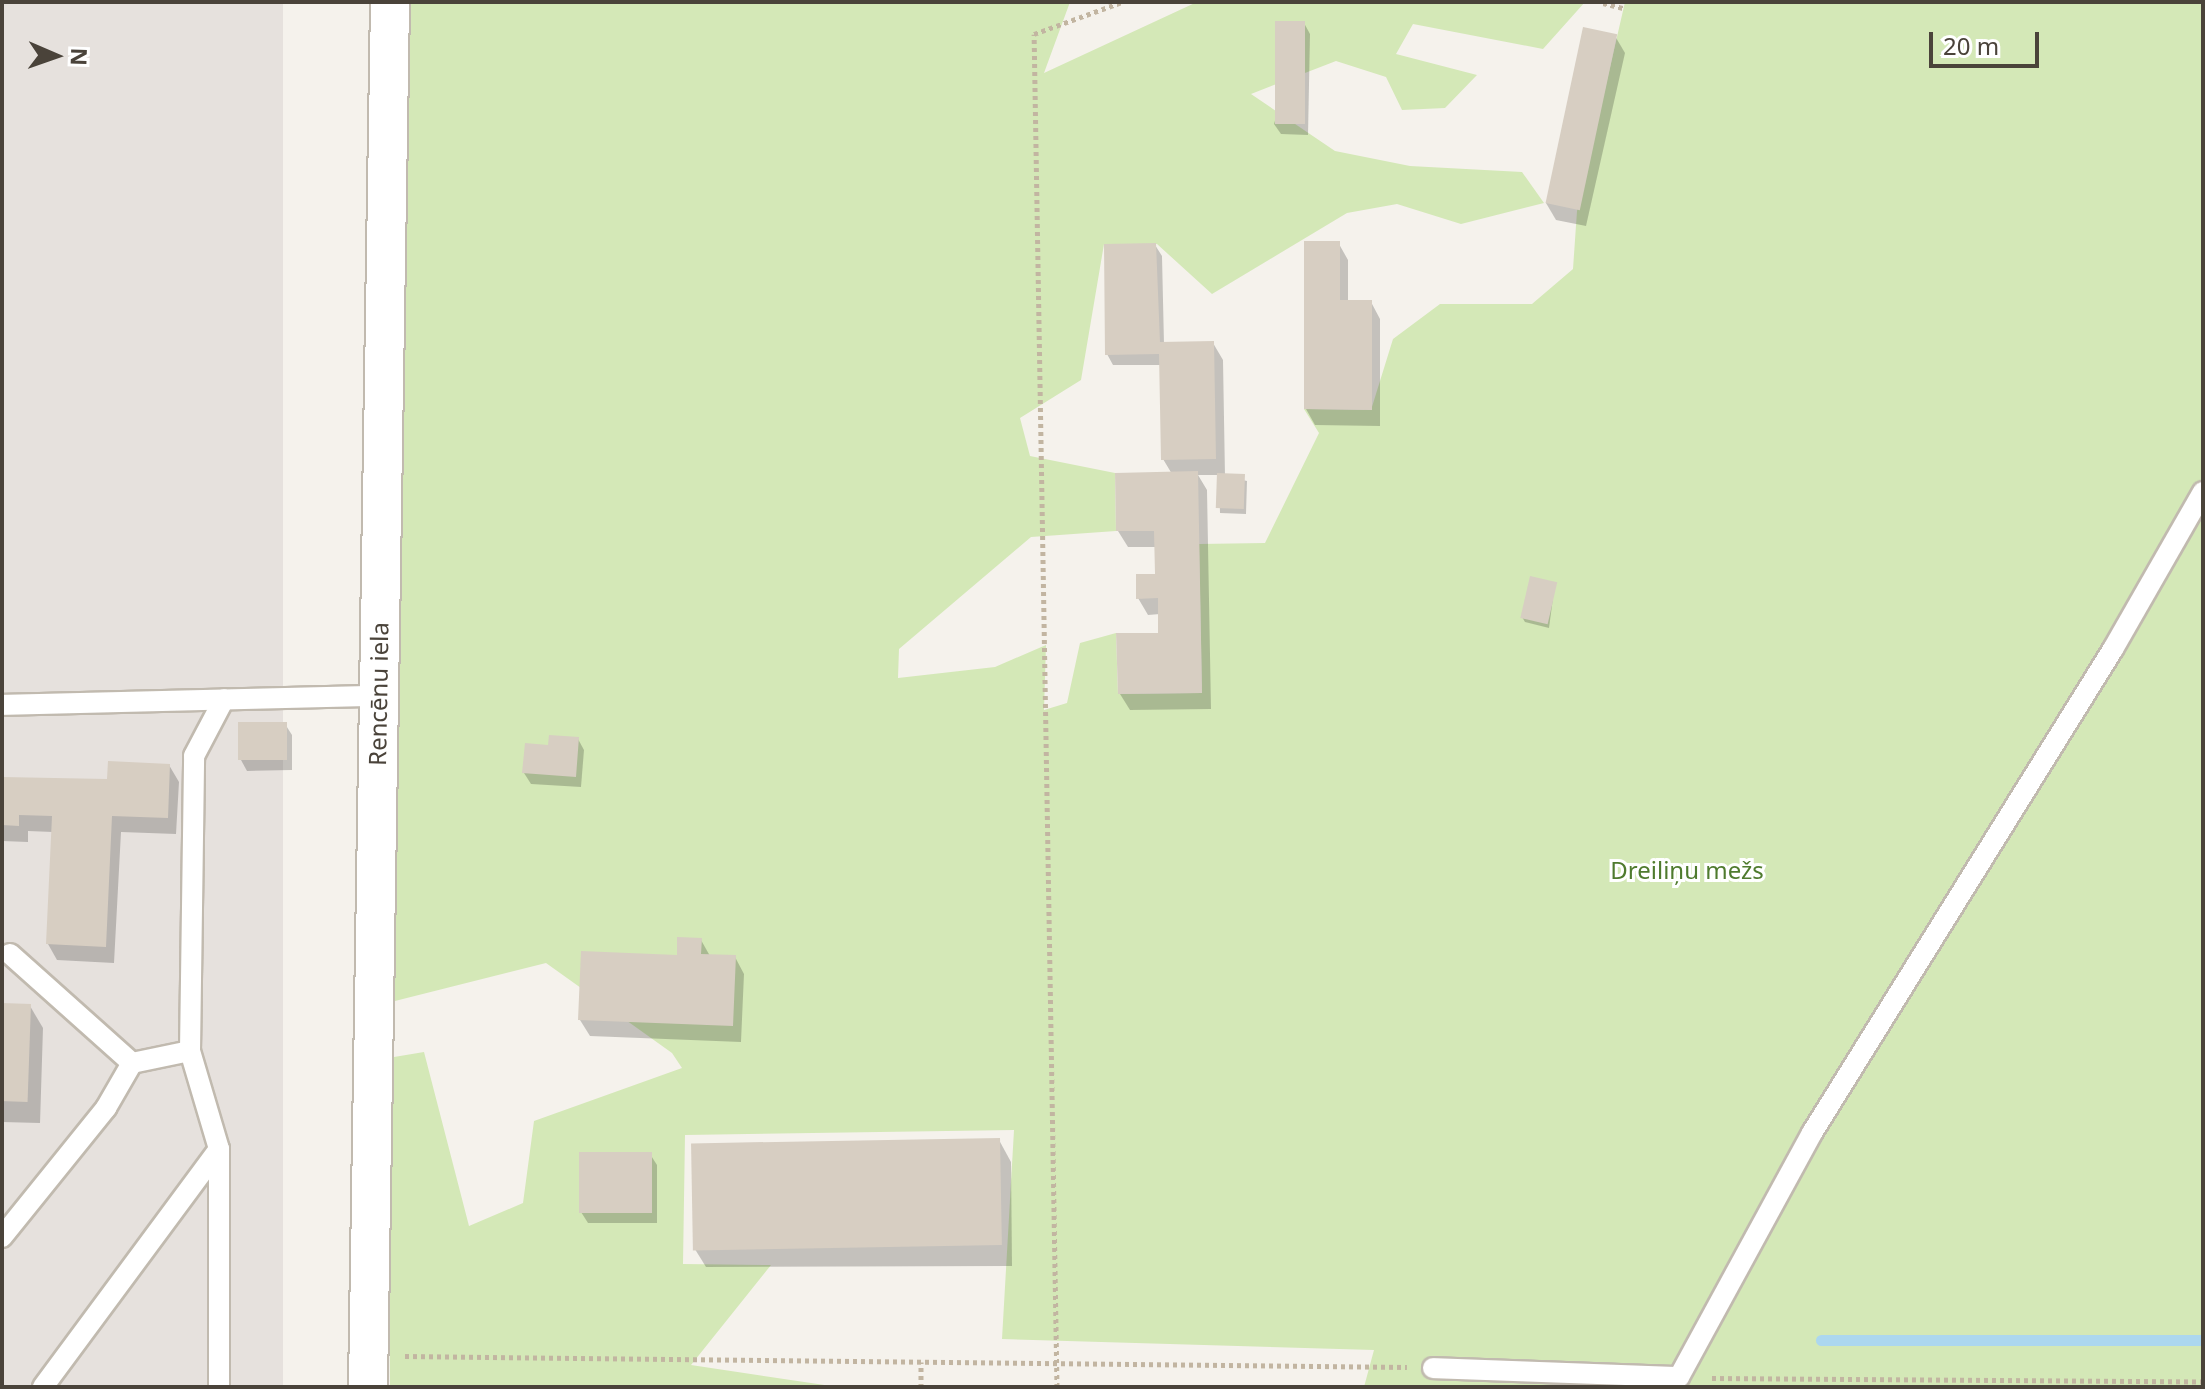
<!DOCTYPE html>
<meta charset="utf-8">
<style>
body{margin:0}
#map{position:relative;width:2205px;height:1389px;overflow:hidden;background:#f5f2ec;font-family:"Noto Sans",sans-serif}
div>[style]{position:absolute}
.industrial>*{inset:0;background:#e6e1dd;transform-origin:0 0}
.green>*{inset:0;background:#d4e8b7}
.shadow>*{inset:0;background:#0003}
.stream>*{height:11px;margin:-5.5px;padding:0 5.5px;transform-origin:5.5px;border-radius:5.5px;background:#acd7ef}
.building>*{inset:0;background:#d7cec2;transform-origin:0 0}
.path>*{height:5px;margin-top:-2.5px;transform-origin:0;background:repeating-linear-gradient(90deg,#c2b5a1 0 4px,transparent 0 8px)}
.roads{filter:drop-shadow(2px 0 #c1baaf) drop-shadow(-2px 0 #c1baaf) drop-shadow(0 2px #c1baaf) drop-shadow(0 -2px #c1baaf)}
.service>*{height:20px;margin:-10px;padding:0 10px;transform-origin:10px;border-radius:10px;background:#fff}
.minor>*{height:38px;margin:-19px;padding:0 19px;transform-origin:19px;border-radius:19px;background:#fff}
span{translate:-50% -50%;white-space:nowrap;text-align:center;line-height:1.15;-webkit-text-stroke:6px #fff;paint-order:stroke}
.street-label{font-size:24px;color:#4a433a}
.park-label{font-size:24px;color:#4f7b2e}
.frame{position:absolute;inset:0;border:4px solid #4a433a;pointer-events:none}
.north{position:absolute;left:16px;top:16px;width:80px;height:80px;-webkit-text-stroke:6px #fff;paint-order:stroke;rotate:92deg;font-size:22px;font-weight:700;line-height:32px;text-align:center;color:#4a433a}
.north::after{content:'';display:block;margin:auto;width:28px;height:36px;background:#4a433a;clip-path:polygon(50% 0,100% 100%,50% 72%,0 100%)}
.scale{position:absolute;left:1929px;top:32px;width:110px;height:36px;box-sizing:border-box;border:4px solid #4a433a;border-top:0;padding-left:10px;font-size:24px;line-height:28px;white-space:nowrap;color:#4a433a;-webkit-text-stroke:6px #fff;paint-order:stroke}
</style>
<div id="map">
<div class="industrial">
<i style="left:2px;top:2px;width:281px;height:1385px"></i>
</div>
<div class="green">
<i style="clip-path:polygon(401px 2px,1070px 2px,1044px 73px,1197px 2px,1585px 2px,1543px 49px,1413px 24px,1396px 54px,1477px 75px,1445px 108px,1402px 110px,1386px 77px,1336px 61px,1251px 94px,1335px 151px,1410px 166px,1522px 172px,1544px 203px,1461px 224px,1397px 204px,1347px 213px,1212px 294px,1157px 244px,1104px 244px,1081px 380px,1020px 418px,1030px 456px,1115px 473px,1116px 531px,1031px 537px,899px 649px,898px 678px,995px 667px,1046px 645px,1044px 710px,1067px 703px,1080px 643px,1116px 633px,1118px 694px,1202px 693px,1199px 544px,1265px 543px,1319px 433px,1304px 409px,1371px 410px,1393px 339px,1440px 304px,1532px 304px,1573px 269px,1577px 211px,1625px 2px,2203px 2px,2203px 1387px,1364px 1387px,1374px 1350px,1002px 1339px,1014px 1130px,685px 1135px,683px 1264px,771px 1265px,691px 1365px,838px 1387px,390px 1387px,388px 1058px,424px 1052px,469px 1226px,523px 1203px,534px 1121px,682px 1068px,672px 1053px,546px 963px,383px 1004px)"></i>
</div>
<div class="shadow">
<i style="clip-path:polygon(1304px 23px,1310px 34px,1308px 135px,1281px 134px,1274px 124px)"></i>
<i style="clip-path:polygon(1615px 36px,1625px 53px,1586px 226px,1556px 220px,1546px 203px)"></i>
<i style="clip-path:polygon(1339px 244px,1348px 260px,1348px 302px,1371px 302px,1380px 319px,1380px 426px,1315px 425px,1306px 409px)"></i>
<i style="clip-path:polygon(1155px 245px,1162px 256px,1164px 344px,1213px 343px,1223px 360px,1225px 476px,1247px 481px,1246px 514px,1220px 513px,1219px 475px,1198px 475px,1207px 490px,1211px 709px,1130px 710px,1120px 694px,1160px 635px,1160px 614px,1148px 615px,1138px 598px,1157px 576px,1156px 547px,1128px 547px,1118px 531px,1172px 474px,1163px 459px,1162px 365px,1113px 365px,1107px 354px)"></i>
<i style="clip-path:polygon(1555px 583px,1549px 628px,1525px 622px,1522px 617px)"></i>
<i style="clip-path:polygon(285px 724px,292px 735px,292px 770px,247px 771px,241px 760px)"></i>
<i style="clip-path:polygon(578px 739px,584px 750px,581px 787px,531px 784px,524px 773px,550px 747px)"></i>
<i style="clip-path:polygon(169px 765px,179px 782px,176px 834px,121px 832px,114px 963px,57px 960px,48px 944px,53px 832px,28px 831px,28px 842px,2px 841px,2px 778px,108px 781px)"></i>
<i style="clip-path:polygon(701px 940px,710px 956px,735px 957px,744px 974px,741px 1042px,590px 1036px,580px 1020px)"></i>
<i style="clip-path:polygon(2px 1005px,30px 1006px,43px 1028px,40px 1123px,2px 1122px)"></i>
<i style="clip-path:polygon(999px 1140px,1011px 1162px,1012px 1266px,706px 1267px,693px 1246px)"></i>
<i style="clip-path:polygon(650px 1154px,657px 1165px,657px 1223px,588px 1223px,581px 1212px)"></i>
</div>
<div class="stream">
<i style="left:1821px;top:1340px;width:382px"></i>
</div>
<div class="building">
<i style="left:1275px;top:21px;width:30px;height:103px"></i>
<i style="left:1583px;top:27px;width:35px;height:180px;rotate:12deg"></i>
<i style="clip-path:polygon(1304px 241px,1340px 241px,1340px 300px,1372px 300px,1372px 410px,1304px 409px)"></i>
<i style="clip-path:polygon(1156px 243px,1160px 342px,1214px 341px,1216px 459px,1161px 460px,1159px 354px,1105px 355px,1104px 244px)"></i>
<i style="clip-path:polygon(1198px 471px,1202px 693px,1118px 694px,1116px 633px,1158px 633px,1158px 598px,1136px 599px,1136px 574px,1155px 574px,1154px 531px,1116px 531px,1115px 473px)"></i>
<i style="left:1217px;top:473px;width:28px;height:35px;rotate:2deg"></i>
<i style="left:1530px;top:576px;width:28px;height:43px;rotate:13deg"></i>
<i style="left:287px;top:722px;width:38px;height:49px;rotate:90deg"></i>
<i style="clip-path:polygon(549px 735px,579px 737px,576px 777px,522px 773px,525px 743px,548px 745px)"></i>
<i style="clip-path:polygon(108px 761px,170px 764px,168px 818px,112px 816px,106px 947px,46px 944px,52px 816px,19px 815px,19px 826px,2px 825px,2px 777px,107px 779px)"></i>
<i style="clip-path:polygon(677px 937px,702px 938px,701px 954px,736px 955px,733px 1026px,578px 1020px,581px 951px,677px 955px)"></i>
<i style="left:2px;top:1003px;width:29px;height:98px;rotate:2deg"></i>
<i style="left:1000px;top:1138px;width:107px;height:309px;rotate:89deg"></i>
<i style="left:579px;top:1152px;width:73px;height:61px"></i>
</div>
<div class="path">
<i style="left:1603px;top:3px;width:21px;rotate:14deg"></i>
<i style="left:405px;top:1356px;width:1002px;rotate:0.63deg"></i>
<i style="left:1712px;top:1378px;width:491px;rotate:0.4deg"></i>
<i style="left:921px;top:1387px;width:25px;rotate:-90deg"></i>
<i style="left:1057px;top:1387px;width:1353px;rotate:-90.97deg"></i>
<i style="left:1034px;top:34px;width:94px;rotate:-20deg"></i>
</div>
<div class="roads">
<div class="service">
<i style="left:2px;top:705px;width:376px;rotate:-1.4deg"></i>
<i style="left:10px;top:954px;width:164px;rotate:41.8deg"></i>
<i style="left:2px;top:1237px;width:166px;rotate:-51.1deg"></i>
<i style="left:106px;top:1108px;width:52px;rotate:-60deg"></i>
<i style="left:132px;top:1063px;width:59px;rotate:-11.7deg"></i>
<i style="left:1433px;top:1368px;width:246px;rotate:2.1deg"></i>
<i style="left:1679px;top:1377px;width:278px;rotate:-61.4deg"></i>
<i style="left:1812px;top:1133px;width:570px;rotate:-58.12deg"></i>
<i style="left:2113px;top:649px;width:181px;rotate:-60.2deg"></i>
<i style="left:43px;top:1387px;width:296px;rotate:-53.5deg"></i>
<i style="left:219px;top:1387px;width:238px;rotate:-90deg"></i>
<i style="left:219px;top:1149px;width:102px;rotate:-106.5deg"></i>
<i style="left:190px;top:1051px;width:295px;rotate:-89.2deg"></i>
<i style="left:194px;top:756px;width:64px;rotate:-62.2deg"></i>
</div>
<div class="minor">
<i style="left:368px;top:1387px;width:1385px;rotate:-89.09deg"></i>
</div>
</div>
<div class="street-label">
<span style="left:378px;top:694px;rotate:-89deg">Rencēnu iela</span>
</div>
<div class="park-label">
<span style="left:1687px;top:870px">Dreiliņu mežs</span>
</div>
<div class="frame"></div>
<div class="north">N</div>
<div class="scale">20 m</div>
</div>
